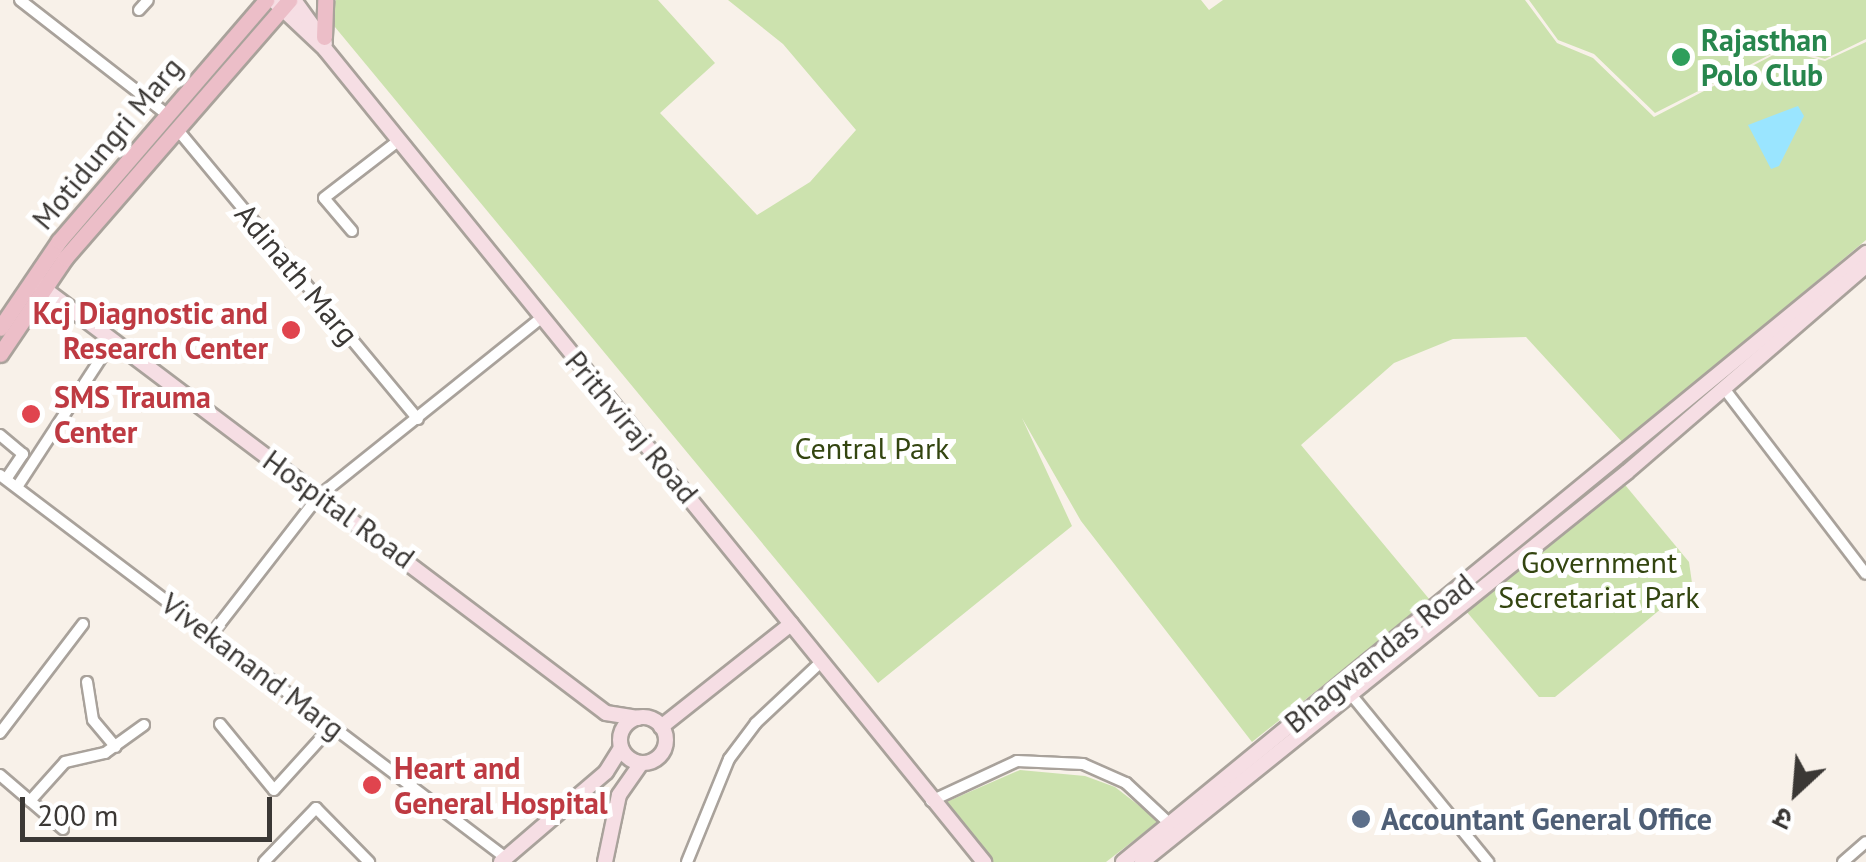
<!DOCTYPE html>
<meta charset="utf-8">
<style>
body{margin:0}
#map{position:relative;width:1866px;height:862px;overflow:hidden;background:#f8f1e9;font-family:"PT Sans","Noto Sans Devanagari",sans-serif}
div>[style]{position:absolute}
.green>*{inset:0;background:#cce2ae}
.water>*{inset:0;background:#9ae5ff}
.roads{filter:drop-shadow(2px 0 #a9a29b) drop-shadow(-2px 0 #a9a29b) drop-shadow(0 2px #a9a29b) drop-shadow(0 -2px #a9a29b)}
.street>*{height:10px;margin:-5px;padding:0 5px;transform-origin:5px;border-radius:5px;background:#fff}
.secondary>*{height:14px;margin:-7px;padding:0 7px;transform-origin:7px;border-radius:7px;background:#f6dee4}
.secondary>.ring{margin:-7px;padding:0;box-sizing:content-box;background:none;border:14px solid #f6dee4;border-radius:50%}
.primary>*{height:15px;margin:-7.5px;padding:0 7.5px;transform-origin:7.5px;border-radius:7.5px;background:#ecbec8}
.dots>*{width:28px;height:28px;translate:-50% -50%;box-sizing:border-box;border:5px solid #fff;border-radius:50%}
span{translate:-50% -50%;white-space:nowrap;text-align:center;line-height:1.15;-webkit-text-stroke:10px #fff;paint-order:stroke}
.leisure-label{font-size:30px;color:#27864d;font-weight:700}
.left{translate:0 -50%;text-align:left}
.street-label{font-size:30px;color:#3b3835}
.health-label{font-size:30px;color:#be3a42;font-weight:700}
.right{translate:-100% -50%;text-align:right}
.park-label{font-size:30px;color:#334510}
.service-label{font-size:30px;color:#4e5e75;font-weight:700}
.north{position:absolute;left:1746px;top:742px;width:100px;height:100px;-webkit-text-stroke:8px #fff;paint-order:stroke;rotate:206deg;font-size:28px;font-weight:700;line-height:40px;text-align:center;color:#3b3835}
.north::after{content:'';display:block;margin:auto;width:35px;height:45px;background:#3b3835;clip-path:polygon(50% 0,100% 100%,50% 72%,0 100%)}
.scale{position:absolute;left:20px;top:797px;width:252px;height:45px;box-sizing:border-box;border:5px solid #3b3835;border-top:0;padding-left:12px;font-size:30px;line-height:35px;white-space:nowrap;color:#3b3835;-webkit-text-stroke:8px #fff;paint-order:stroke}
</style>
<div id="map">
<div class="green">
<i style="clip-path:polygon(336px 0,658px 0,715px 63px,660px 113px,757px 215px,810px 182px,856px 130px,783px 44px,728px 0,1201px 0,1209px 10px,1223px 0,1525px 0,1557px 43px,1593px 58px,1654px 117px,1783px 50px,1825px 61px,1866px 42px,1866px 240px,1623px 443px,1526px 337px,1453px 339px,1394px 363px,1301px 445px,1430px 600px,1252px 742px,1081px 521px,1022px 418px,1072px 526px,878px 683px,325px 15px)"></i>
<i style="clip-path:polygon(1529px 0,1866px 0,1866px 39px,1825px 59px,1785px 47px,1655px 113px,1594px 54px,1558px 40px)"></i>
<i style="clip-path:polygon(1621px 480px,1689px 562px,1692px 583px,1555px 697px,1539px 697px,1466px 611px)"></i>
<i style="clip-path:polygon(1020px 770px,1085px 776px,1115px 787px,1159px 821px,1106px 862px,993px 862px,944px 803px)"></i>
</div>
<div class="water">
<i style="clip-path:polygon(1798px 106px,1804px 116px,1779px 166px,1771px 169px,1748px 125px)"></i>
</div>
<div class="roads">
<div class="street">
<i style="left:20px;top:0;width:182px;rotate:37.9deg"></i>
<i style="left:139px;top:10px;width:13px;rotate:-48deg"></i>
<i style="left:177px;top:129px;width:377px;rotate:50.3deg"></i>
<i style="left:352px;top:231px;width:43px;rotate:-130.3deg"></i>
<i style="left:324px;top:198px;width:93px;rotate:-37.6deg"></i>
<i style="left:1726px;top:391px;width:230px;rotate:52.6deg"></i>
<i style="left:0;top:435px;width:30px;rotate:40deg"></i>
<i style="left:23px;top:454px;width:30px;rotate:124deg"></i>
<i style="left:0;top:475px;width:635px;rotate:37.12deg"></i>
<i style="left:17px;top:487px;width:176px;rotate:-56.9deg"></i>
<i style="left:211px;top:635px;width:176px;rotate:-52.2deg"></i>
<i style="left:319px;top:496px;width:285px;rotate:-38.7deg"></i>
<i style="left:87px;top:682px;width:38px;rotate:81deg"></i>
<i style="left:93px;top:720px;width:35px;rotate:50deg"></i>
<i style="left:1349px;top:692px;width:220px;rotate:50.7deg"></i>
<i style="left:220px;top:724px;width:85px;rotate:50.7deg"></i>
<i style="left:274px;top:790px;width:86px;rotate:-47.8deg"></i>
<i style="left:0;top:733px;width:137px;rotate:-52.7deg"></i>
<i style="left:0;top:775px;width:83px;rotate:40.6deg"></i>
<i style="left:30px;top:801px;width:52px;rotate:-48.1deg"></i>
<i style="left:65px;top:762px;width:41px;rotate:-12.7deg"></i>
<i style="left:105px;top:753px;width:48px;rotate:-35.7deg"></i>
<i style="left:931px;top:801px;width:95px;rotate:-24.9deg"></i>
<i style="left:1017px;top:761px;width:66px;rotate:2.6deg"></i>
<i style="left:1083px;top:764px;width:47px;rotate:23.8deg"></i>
<i style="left:1126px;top:783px;width:60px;rotate:43deg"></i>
<i style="left:264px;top:862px;width:75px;rotate:-46.1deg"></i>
<i style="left:316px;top:808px;width:76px;rotate:45.5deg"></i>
<i style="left:687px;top:862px;width:111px;rotate:-67.8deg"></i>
<i style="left:729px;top:759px;width:45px;rotate:-53.1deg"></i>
<i style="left:756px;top:723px;width:89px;rotate:-43.2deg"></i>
<i style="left:1843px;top:862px;width:30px;rotate:-41deg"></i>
</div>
<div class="secondary">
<i style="left:273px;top:0;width:71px;rotate:43.3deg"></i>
<i style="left:325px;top:49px;width:1047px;rotate:50.97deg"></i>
<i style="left:294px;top:0;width:53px;rotate:54.2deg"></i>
<i style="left:38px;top:284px;width:712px;rotate:37.06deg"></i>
<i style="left:606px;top:713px;width:32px;rotate:9deg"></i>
<i class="ring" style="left:620px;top:717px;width:32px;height:32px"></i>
<i style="left:661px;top:727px;width:166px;rotate:-38.4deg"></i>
<i style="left:501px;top:862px;width:138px;rotate:-40.6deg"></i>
<i style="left:606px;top:772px;width:28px;rotate:-58deg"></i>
<i style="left:605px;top:862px;width:68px;rotate:-78.2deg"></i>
<i style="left:619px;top:795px;width:39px;rotate:-55deg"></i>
<i style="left:1123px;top:862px;width:961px;rotate:-39.34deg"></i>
<i style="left:1142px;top:862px;width:622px;rotate:-38.8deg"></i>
<i style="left:1627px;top:472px;width:316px;rotate:-40.8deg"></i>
</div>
<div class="primary">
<i style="left:324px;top:37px;width:37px;rotate:-88deg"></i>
<i style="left:0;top:328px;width:105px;rotate:-55.9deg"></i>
<i style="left:59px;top:241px;width:318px;rotate:-49.3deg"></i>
<i style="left:0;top:354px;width:116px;rotate:-55.9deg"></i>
<i style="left:65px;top:258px;width:342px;rotate:-49deg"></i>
</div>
</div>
<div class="dots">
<i style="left:1681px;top:57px;background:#2e9e5b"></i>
<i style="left:291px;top:330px;background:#e0444e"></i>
<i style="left:31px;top:414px;background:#e0444e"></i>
<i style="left:372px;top:785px;background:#e0444e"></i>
<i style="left:1361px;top:819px;background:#5c6f8a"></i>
</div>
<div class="leisure-label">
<span class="left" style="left:1701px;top:57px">Rajasthan<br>Polo Club</span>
</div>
<div class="street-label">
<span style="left:107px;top:143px;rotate:-50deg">Motidungri Marg</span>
<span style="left:297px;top:274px;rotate:50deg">Adinath Marg</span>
<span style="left:632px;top:427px;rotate:50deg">Prithviraj Road</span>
<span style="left:339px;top:509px;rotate:36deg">Hospital Road</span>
<span style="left:1379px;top:653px;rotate:-39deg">Bhagwandas Road</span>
<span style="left:253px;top:666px;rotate:37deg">Vivekanand Marg</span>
</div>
<div class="health-label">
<span class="right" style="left:268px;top:330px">Kcj Diagnostic and<br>Research Center</span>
<span class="left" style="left:54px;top:414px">SMS Trauma<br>Center</span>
<span class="left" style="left:394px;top:785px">Heart and<br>General Hospital</span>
</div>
<div class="park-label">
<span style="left:872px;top:448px">Central Park</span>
<span style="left:1599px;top:579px">Government<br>Secretariat Park</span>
</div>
<div class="service-label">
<span class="left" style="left:1381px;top:819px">Accountant General Office</span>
</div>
<div class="north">उ</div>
<div class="scale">200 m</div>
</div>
